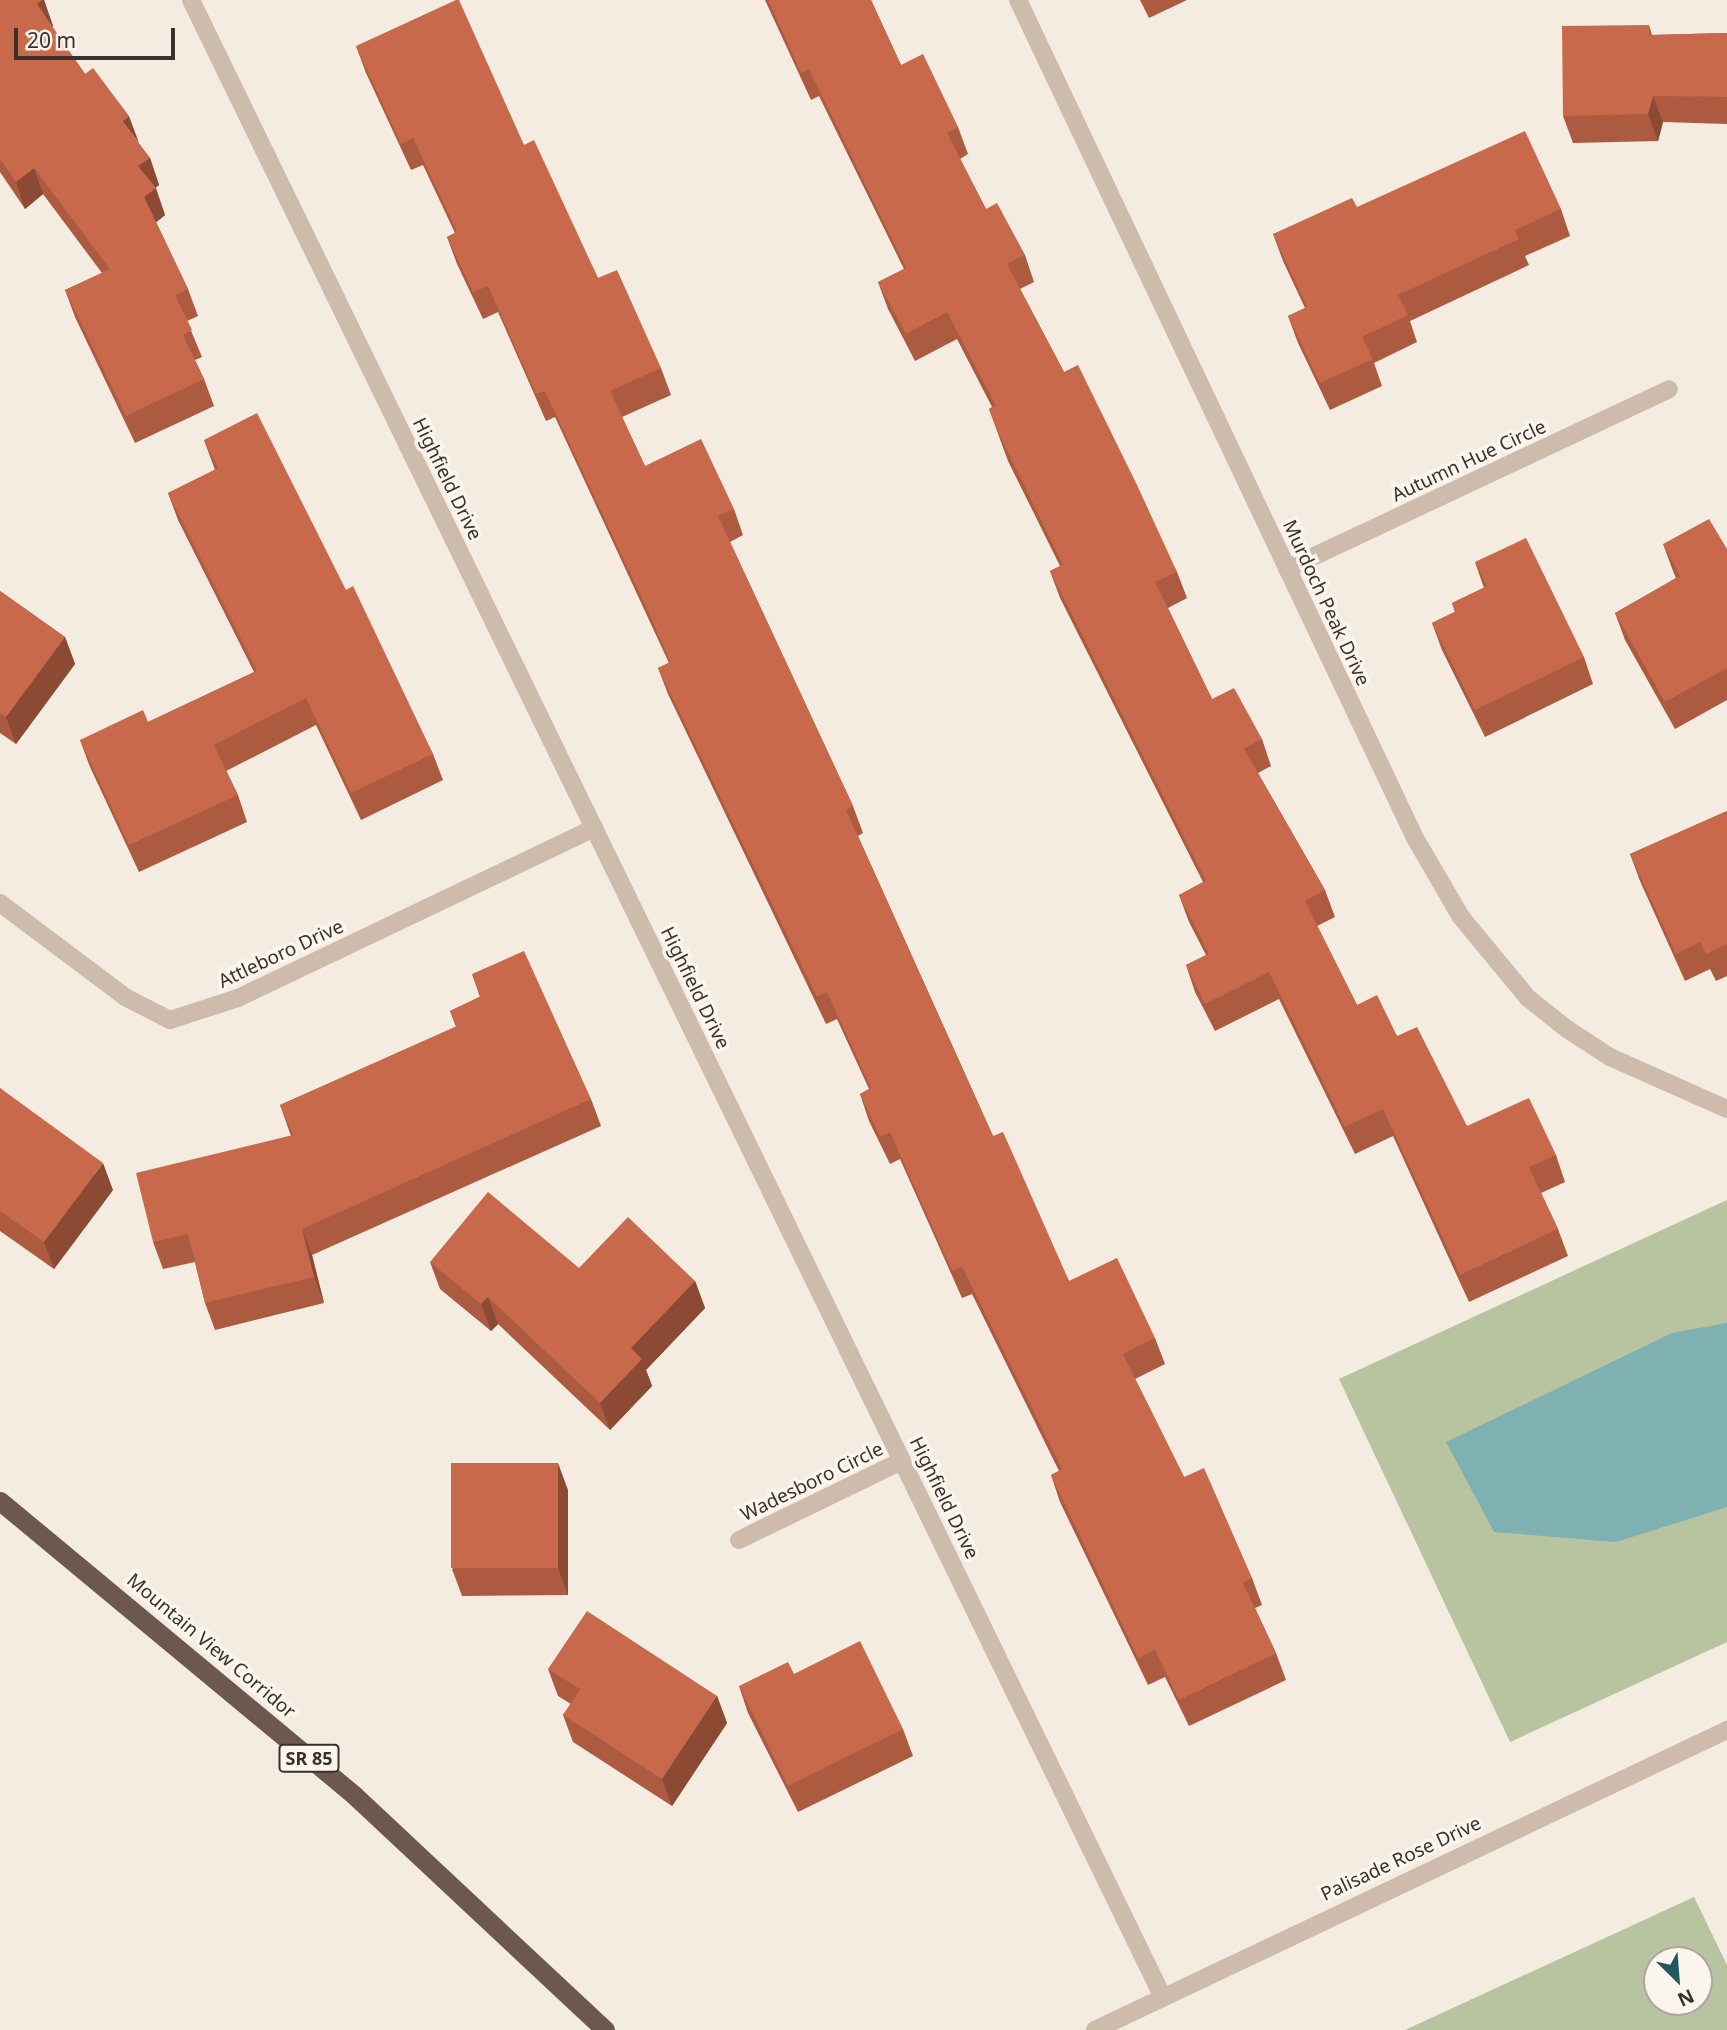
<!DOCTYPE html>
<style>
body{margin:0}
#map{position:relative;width:1727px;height:2030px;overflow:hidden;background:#f4ebe1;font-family:"Noto Sans",sans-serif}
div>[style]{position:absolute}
.green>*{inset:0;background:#b8c4a0}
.water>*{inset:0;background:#7fb0b2}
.minor>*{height:18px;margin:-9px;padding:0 9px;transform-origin:9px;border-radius:9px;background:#cdbbac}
.tertiary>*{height:18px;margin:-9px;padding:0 9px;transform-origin:9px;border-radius:9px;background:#cdbbac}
.trunk>*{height:19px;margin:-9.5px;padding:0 9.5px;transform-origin:9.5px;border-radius:9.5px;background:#6c584f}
.wall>*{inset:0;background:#ac5a40}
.shaded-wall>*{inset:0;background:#8c4a34}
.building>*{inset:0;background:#c8694b;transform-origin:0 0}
span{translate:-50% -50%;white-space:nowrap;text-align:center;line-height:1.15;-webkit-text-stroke:7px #fbf5ee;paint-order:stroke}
.shield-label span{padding:2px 5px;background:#fbf5ee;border:2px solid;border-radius:5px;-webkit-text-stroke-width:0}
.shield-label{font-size:18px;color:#3b302b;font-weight:700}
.street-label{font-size:19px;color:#3b302b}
.north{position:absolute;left:1643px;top:1946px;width:70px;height:70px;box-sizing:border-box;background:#fbf5ee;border:2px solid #aea6a0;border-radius:50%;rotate:155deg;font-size:19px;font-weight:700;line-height:28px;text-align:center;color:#3b302b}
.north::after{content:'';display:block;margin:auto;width:24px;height:32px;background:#1f5a5e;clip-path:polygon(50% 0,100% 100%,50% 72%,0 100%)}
.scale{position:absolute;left:14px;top:28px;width:161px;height:32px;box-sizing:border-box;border:4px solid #3b302b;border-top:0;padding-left:9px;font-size:21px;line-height:24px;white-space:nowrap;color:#3b302b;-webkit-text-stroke:5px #fbf5ee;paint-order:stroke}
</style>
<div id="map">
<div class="green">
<i style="clip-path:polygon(1727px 1200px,1727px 1642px,1510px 1742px,1339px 1379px)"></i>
<i style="clip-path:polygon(evenodd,1694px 1897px,1727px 1965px,1727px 2030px,1405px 2030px,1694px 1897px,1699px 1960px,1699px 2002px,1657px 2002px,1657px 1960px,1699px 1960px)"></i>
</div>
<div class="water">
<i style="clip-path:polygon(1727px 1323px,1727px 1507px,1616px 1542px,1494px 1532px,1446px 1442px,1672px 1333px)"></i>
</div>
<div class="minor">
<i style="left:191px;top:0;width:2219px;rotate:64.05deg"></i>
<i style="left:1018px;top:0;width:927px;rotate:64.65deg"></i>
<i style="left:1415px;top:838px;width:91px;rotate:59.8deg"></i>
<i style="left:1461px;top:917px;width:105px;rotate:50.4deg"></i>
<i style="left:1528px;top:998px;width:50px;rotate:38.5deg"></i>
<i style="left:1567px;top:1029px;width:51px;rotate:33.1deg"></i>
<i style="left:1610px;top:1057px;width:128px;rotate:24deg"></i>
<i style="left:1287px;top:569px;width:422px;rotate:-25.2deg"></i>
<i style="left:0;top:903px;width:156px;rotate:36.9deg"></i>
<i style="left:125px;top:997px;width:51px;rotate:27.1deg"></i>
<i style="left:170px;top:1020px;width:71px;rotate:-17.9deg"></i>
<i style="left:238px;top:998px;width:395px;rotate:-25.5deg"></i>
<i style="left:739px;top:1540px;width:181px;rotate:-25.9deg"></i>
</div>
<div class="tertiary">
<i style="left:1095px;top:2030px;width:700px;rotate:-25.39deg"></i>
</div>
<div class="trunk">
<i style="left:0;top:1501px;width:460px;rotate:39.7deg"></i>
<i style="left:354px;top:1795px;width:344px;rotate:43.1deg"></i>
</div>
<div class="wall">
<i style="clip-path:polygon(0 0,44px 0,53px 26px,52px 27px,85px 74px,150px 158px,159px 185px,155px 188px,165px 215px,156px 222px,188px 289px,198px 316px,187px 321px,202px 357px,195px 360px,204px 379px,214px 406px,135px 443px,75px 317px,65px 290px,102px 273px,43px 194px,25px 209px,0 172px)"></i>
<i style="clip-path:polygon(765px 0,871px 0,901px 65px,958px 127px,968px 154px,960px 159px,986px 209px,1025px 255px,1034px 282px,1020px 289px,1064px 372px,1177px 572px,1187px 598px,1168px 608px,1212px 699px,1262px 739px,1271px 766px,1258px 773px,1325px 890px,1335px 917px,1317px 926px,1357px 1005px,1397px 1036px,1467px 1126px,1556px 1155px,1565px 1182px,1541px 1193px,1558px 1229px,1568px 1256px,1469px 1302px,1393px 1136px,1355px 1154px,1279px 999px,1215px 1031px,1195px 992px,1186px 965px,1206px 955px,1189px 922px,1179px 895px,1203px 882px,1060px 598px,1050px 571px,1060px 566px,1008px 461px,989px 409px,992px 407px,957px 339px,915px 361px,888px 309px,878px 282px,904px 269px,819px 96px,811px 100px)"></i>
<i style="clip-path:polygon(1140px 0,1187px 0,1149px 18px)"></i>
<i style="clip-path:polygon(1649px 25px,1652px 35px,1727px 33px,1727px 124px,1663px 122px,1658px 141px,1573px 143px,1563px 116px)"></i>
<i style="clip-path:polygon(356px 46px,524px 145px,598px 278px,661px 368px,671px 395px,622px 417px,645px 466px,734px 509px,743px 535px,730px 542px,853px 806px,863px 833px,858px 836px,993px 1136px,1069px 1281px,1155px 1338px,1165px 1364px,1135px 1379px,1184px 1477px,1252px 1578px,1262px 1605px,1255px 1608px,1276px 1653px,1286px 1680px,1189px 1726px,1165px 1677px,1148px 1685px,1060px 1502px,1051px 1475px,1059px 1471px,972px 1294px,962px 1298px,900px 1159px,890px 1164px,869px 1121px,860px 1094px,869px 1089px,837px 1019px,826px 1024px,668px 694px,658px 668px,669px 663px,555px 417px,546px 421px,498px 312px,483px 319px,457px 264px,447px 237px,455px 233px,423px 165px,411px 170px,366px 73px)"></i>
<i style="clip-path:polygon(1357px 207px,1561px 209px,1570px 236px,1525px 256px,1529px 265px,1410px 321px,1417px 342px,1374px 363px,1382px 386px,1330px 410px,1298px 343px,1288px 316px,1305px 308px,1283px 261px,1273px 234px)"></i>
<i style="clip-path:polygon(204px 440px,346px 590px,433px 754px,443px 780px,361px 820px,316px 725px,226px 771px,238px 795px,247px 822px,139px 872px,90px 767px,80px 740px,148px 722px,254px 672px,178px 520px,168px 493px,215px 470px)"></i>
<i style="clip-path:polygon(1663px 544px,1727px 549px,1727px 700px,1675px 729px,1625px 640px,1615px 613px,1676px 578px,1673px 571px)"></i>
<i style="clip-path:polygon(1475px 562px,1584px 657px,1593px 684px,1485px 737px,1442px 650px,1432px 623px,1455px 612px,1452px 603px,1484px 588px)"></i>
<i style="clip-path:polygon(0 591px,65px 637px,75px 664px,16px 744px,0 733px)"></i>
<i style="clip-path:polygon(1727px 811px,1727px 976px,1716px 981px,1710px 969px,1685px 981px,1640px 881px,1630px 854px)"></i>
<i style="clip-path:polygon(472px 974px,591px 1099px,601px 1126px,312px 1255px,324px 1303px,215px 1330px,205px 1303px,195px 1262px,163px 1269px,153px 1242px,291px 1136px,280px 1105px,456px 1027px,450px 1011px,480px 997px)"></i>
<i style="clip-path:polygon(0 1088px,113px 1190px,54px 1269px,0 1231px)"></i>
<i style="clip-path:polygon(430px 1262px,579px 1268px,695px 1281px,705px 1308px,646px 1370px,652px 1386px,610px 1430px,498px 1324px,491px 1331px,440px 1289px)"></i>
<i style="clip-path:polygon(568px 1490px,568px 1595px,462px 1596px,452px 1569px)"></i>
<i style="clip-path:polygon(548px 1669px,717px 1696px,727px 1723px,672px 1806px,573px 1742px,563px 1715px,571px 1704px,558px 1696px)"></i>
<i style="clip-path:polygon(739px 1686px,903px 1729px,913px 1756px,798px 1812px,748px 1713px)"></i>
</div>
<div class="shaded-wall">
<i style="clip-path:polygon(42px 0,44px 0,53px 26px,47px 30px,37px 4px)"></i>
<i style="clip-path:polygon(1653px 96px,1663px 122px,1658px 141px,1648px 114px)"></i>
<i style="clip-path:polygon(129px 116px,139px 143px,122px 121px)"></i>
<i style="clip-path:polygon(150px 158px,159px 185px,148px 193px,138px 166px)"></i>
<i style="clip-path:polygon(34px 168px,43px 194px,25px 209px,16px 182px)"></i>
<i style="clip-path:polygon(156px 188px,165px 215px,154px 224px,144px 197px)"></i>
<i style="clip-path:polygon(65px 637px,75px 664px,16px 744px,6px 717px)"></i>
<i style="clip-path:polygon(103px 1163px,113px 1190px,54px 1269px,44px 1242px)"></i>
<i style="clip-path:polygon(302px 1229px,312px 1255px,324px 1303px,314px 1277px)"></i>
<i style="clip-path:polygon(695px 1281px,705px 1308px,646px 1370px,652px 1386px,610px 1430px,600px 1403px,631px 1348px)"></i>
<i style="clip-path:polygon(488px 1297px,498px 1324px,491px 1331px,481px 1304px)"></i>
<i style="clip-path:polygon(558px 1463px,568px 1490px,568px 1595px,558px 1568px)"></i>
<i style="clip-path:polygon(717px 1696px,727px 1723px,672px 1806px,662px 1779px)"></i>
</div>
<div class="building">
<i style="clip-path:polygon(0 0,42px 0,37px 4px,85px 74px,93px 68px,129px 116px,122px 121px,150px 158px,138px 166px,156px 188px,144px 197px,188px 289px,175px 295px,192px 330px,183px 335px,204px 379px,126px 416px,65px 290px,110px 269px,34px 168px,16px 182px,0 159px)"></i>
<i style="clip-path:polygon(456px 0,459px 0,524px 145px,534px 140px,598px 278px,617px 270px,661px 368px,610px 391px,645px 466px,701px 439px,734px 509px,718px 516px,853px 806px,846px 810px,993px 1136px,1003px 1132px,1069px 1281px,1117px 1258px,1155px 1338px,1123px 1354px,1184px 1477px,1204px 1468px,1252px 1578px,1243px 1583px,1276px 1653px,1179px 1700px,1155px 1650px,1138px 1658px,1051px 1475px,1062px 1469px,962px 1267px,952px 1271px,890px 1132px,880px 1137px,860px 1094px,871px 1088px,827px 992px,817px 997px,658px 668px,670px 662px,652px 620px,545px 391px,536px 394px,488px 286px,473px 292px,447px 237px,457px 232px,413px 138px,401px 144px,356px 46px)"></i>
<i style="clip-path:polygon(768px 0,871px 0,901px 65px,923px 54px,958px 127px,947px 133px,986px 209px,997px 203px,1025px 255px,1007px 264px,1064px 372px,1078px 365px,1137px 485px,1177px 572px,1155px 582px,1212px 699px,1234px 688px,1262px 739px,1244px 749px,1325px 890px,1305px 901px,1357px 1005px,1377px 995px,1397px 1036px,1417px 1027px,1467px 1126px,1529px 1098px,1556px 1155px,1529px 1167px,1558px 1229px,1460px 1275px,1383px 1109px,1345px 1127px,1269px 972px,1205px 1004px,1186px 965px,1209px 954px,1179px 895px,1206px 881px,1050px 571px,1063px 565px,999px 434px,989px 409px,996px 406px,947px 312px,906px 334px,878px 282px,906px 268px,809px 69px,801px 73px)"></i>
<i style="clip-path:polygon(1649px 25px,1649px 35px,1727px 33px,1727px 97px,1653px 96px,1648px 114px,1563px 116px,1562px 26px)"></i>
<i style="clip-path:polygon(1525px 131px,1561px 209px,1515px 230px,1519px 239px,1398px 295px,1408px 315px,1362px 337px,1373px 359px,1320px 383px,1288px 316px,1307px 307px,1273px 234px,1352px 198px,1357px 207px)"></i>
<i style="clip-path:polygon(257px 413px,346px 590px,353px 586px,433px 754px,351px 793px,306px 698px,214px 745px,238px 795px,129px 845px,80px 740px,143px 710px,148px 722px,257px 671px,168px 493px,218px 468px,204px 440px)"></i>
<i style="clip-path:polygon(1709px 519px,1727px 549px,1727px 668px,1665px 702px,1615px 613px,1680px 576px,1663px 544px)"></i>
<i style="clip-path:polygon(1526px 538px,1584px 657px,1475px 710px,1432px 623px,1456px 611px,1452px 603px,1487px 586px,1475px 562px)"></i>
<i style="clip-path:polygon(0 591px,65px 637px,6px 717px,0 713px)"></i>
<i style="clip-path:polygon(1727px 811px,1727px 944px,1706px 954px,1700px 942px,1676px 954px,1630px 854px)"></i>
<i style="clip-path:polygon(524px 951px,591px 1099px,302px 1229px,314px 1277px,205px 1303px,188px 1234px,153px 1242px,136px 1173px,293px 1135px,280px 1105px,457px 1026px,450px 1011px,481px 996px,472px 974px)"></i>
<i style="clip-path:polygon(0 1088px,103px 1163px,44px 1242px,0 1211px)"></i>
<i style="clip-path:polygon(488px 1192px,579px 1268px,628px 1217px,695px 1281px,631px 1348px,642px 1359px,600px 1403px,488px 1297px,481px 1304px,430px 1262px)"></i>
<i style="left:558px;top:1463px;width:105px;height:107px;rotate:90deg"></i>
<i style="clip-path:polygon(587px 1611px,717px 1696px,662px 1779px,563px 1715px,580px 1689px,548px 1669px)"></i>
<i style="clip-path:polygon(860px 1641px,903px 1729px,788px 1786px,739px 1686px,788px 1662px,794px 1674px)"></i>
</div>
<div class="shield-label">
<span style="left:309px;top:1758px">SR 85</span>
</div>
<div class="street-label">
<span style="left:1469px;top:461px;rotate:-25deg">Autumn Hue Circle</span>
<span style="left:447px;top:479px;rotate:64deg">Highfield Drive</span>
<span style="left:1326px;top:603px;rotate:65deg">Murdoch Peak Drive</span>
<span style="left:281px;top:954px;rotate:-25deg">Attleboro Drive</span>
<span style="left:695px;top:988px;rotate:64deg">Highfield Drive</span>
<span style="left:812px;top:1482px;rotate:-26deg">Wadesboro Circle</span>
<span style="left:944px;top:1498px;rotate:64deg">Highfield Drive</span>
<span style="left:211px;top:1646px;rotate:40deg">Mountain View Corridor</span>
<span style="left:1401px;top:1859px;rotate:-25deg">Palisade Rose Drive</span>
</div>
<div class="north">N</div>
<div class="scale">20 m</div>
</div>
